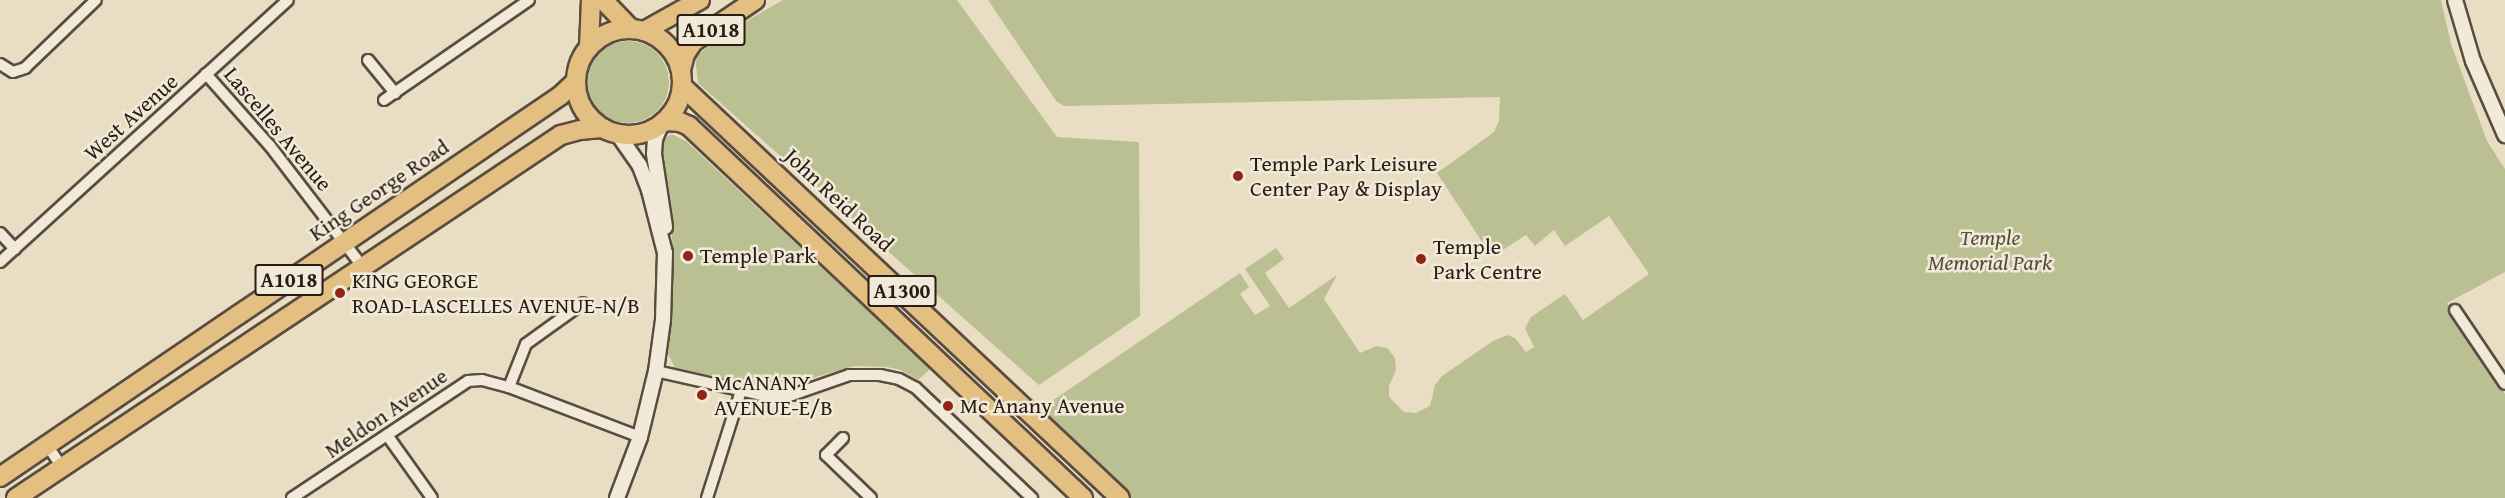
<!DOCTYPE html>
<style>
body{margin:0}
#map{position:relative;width:2505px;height:498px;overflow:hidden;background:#e9dec3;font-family:"Gentium Book Plus",serif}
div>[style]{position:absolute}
.green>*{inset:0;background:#bac092}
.round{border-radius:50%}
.roads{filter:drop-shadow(2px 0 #5a4c40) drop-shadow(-2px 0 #5a4c40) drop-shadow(0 2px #5a4c40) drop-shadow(0 -2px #5a4c40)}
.minor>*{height:10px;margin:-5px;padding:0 5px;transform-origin:5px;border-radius:5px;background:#f1ead8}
.tertiary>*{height:14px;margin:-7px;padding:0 7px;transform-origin:7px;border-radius:7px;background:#f1ead8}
.primary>*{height:18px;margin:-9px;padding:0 9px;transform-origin:9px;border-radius:9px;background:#e4bf82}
.trunk>*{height:18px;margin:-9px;padding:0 9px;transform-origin:9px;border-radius:9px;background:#e4bf82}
.trunk>.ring{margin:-9px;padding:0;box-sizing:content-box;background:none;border:18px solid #e4bf82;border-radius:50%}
.dots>*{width:16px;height:16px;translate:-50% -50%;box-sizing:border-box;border:3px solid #f1ead8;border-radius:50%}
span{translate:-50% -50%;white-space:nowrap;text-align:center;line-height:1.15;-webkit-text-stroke:5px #f1ead8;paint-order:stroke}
.shield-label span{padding:2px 4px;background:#f1ead8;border:2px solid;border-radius:4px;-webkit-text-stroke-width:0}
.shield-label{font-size:21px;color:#2a1c14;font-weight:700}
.street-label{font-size:22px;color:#2a1c14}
.poi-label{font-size:22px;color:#2a1c14}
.left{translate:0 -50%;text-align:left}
.park-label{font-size:22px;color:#554d3a;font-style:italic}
</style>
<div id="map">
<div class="green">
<i style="clip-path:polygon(783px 0,957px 0,1057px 137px,1139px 142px,1140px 316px,1039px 385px,698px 83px,695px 58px,717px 38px)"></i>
<i style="clip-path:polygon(988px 0,2441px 0,2451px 44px,2487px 141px,2505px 169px,2505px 272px,2447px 303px,2505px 394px,2505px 498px,1129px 498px,1051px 423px,1049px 412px,1052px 401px,1240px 273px,1249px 287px,1240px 294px,1255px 315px,1270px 306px,1245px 269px,1276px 248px,1284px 259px,1265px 273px,1289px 308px,1337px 275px,1324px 299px,1360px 353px,1376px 346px,1387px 348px,1395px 358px,1396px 370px,1389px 386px,1389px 397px,1404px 412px,1416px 413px,1430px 406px,1435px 385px,1442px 376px,1493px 341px,1507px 335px,1515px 338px,1526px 352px,1534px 347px,1525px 328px,1531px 317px,1565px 294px,1583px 320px,1649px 274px,1609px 216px,1565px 246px,1554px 230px,1535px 246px,1526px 235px,1492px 257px,1437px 173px,1494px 132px,1499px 121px,1500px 97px,1064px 106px,1056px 101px)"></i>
<i class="round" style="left:587px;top:41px;width:82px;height:82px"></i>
<i style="clip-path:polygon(671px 134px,686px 141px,930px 369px,918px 380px,901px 370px,887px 367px,854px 366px,775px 389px,675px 368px,668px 354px,673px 272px,672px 235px,660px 149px,664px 140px)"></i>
</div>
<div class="roads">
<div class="minor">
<i style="left:368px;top:60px;width:43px;rotate:50.7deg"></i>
<i style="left:0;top:64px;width:15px;rotate:32deg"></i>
<i style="left:13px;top:72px;width:13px;rotate:-18deg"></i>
<i style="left:25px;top:68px;width:98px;rotate:-43.8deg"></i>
<i style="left:206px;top:74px;width:96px;rotate:48.4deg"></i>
<i style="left:270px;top:146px;width:153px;rotate:52.5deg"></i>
<i style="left:384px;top:100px;width:176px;rotate:-34.6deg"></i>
<i style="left:0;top:233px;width:22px;rotate:47deg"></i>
<i style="left:0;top:262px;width:389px;rotate:-42.3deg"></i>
<i style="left:2455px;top:310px;width:89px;rotate:56deg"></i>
<i style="left:656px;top:371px;width:117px;rotate:12.8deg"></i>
<i style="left:770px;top:397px;width:22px;rotate:-5deg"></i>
<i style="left:792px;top:395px;width:60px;rotate:-19.3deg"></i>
<i style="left:849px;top:375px;width:31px"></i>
<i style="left:880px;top:375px;width:19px;rotate:12deg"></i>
<i style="left:899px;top:379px;width:19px;rotate:28deg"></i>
<i style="left:916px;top:388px;width:160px;rotate:43.5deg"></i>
<i style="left:509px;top:387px;width:46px;rotate:-68.4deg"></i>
<i style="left:526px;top:344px;width:70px;rotate:-35.7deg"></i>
<i style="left:387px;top:435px;width:77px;rotate:54.5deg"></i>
<i style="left:843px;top:438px;width:24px;rotate:135deg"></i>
<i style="left:826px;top:455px;width:62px;rotate:43.7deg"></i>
<i style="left:47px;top:445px;width:27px;rotate:56deg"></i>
<i style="left:292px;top:498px;width:211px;rotate:-33.6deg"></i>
<i style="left:468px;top:381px;width:14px;rotate:-4deg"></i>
<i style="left:482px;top:380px;width:28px;rotate:15deg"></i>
<i style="left:509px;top:387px;width:140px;rotate:20.9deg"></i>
<i style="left:707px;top:498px;width:112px;rotate:-72.4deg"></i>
</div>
<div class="tertiary">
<i style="left:2455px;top:0;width:64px;rotate:73.6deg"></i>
<i style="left:2473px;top:61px;width:81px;rotate:66.6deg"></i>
<i style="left:661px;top:125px;width:15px;rotate:113deg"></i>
<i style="left:655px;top:139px;width:15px;rotate:94deg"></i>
<i style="left:654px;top:154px;width:74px;rotate:81.4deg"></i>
<i style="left:617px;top:498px;width:65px;rotate:-69.3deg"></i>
<i style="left:640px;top:437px;width:68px;rotate:-76.4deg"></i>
<i style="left:656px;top:371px;width:51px;rotate:-82.2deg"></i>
<i style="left:663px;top:320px;width:67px;rotate:-88.3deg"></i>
<i style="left:665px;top:253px;width:65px;rotate:-104.3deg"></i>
<i style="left:649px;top:190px;width:26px;rotate:-111deg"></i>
<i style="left:640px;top:166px;width:39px;rotate:-125deg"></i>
</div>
<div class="primary">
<i style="left:603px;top:0;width:40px;rotate:46deg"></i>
<i style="left:589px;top:47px;width:47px;rotate:-87.6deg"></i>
<i style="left:0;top:477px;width:677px;rotate:-34.23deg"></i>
<i style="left:560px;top:96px;width:22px;rotate:-43deg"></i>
<i style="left:16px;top:498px;width:655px;rotate:-33.67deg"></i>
<i style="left:561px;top:135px;width:20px;rotate:-15deg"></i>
<i style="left:580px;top:130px;width:22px;rotate:-5deg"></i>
</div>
<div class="trunk">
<i class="ring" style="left:576px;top:29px;width:88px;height:88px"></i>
<i style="left:644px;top:31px;width:64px;rotate:-29deg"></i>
<i style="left:681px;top:70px;width:16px;rotate:-76deg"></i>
<i style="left:685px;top:54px;width:14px;rotate:-56deg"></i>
<i style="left:693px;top:42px;width:75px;rotate:-34.1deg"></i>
<i style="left:682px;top:86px;width:601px;rotate:43.25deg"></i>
<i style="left:666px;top:121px;width:14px;rotate:4deg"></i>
<i style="left:680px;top:122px;width:10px;rotate:24deg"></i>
<i style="left:689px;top:126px;width:542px;rotate:43.35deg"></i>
</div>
</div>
<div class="dots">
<i style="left:1238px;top:176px;background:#8f2418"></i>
<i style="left:688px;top:256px;background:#8f2418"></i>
<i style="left:1421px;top:259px;background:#8f2418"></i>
<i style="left:340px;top:293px;background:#8f2418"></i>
<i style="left:702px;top:395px;background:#8f2418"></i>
<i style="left:948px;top:406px;background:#8f2418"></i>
</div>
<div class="shield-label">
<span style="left:711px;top:30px">A1018</span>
<span style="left:289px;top:280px">A1018</span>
<span style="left:902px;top:291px">A1300</span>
</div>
<div class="street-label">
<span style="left:131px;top:117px;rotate:-42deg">West Avenue</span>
<span style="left:278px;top:129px;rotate:50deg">Lascelles Avenue</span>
<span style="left:379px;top:190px;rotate:-34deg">King George Road</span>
<span style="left:839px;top:200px;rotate:43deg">John Reid Road</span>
<span style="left:386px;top:413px;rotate:-34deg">Meldon Avenue</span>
</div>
<div class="poi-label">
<span class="left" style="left:1250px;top:176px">Temple Park Leisure<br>Center Pay &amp; Display</span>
<span class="left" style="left:1433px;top:259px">Temple<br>Park Centre</span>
<span class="left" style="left:700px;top:256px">Temple Park</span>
<span class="left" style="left:352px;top:293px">KING GEORGE<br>ROAD-LASCELLES AVENUE-N/B</span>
<span class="left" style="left:714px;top:395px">McANANY<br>AVENUE-E/B</span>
<span class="left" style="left:960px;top:406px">Mc Anany Avenue</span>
</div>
<div class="park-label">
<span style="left:1990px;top:250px">Temple<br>Memorial Park</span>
</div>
</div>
